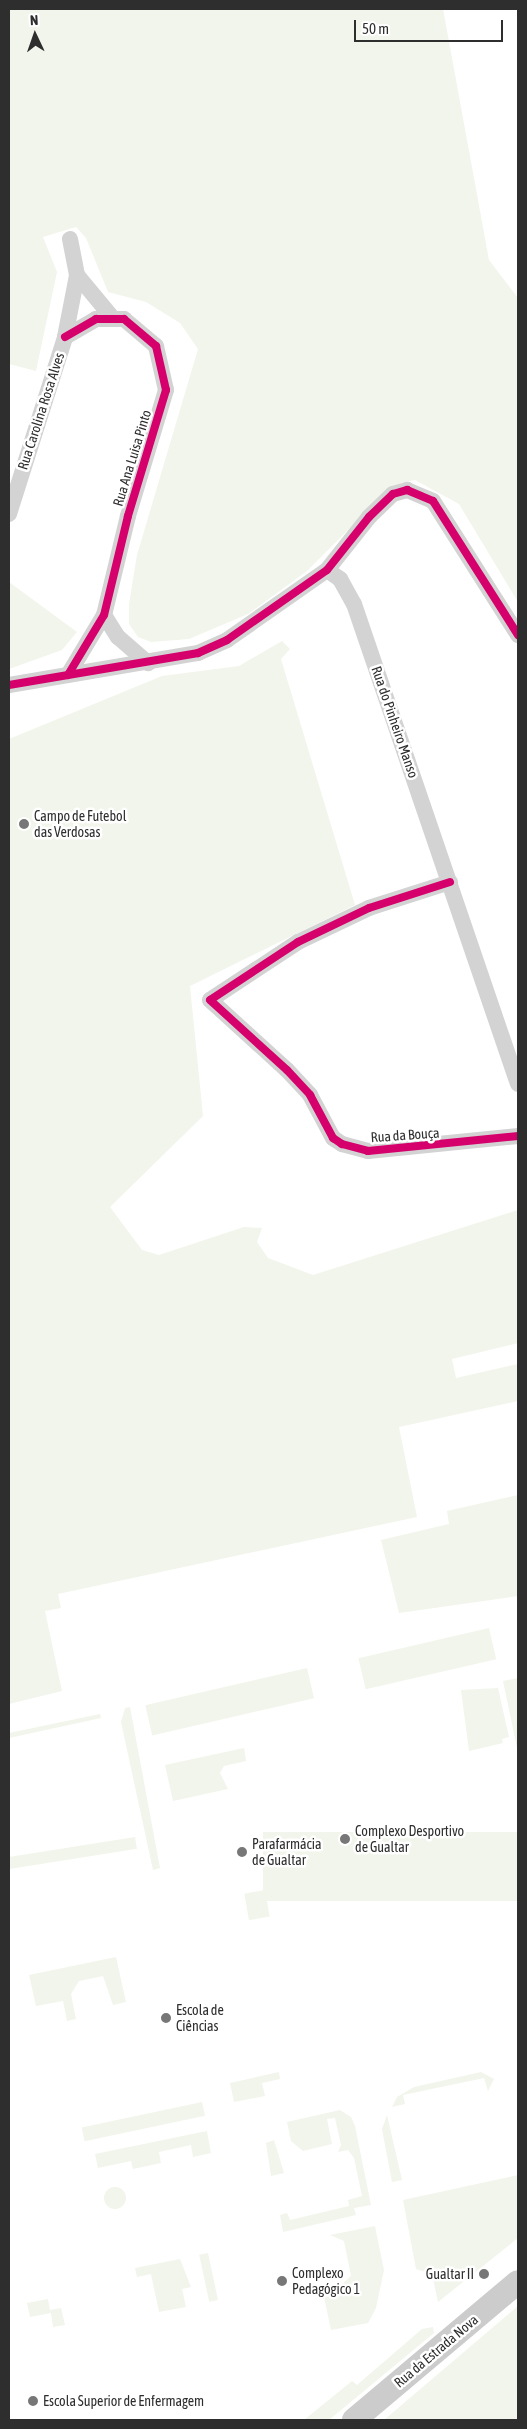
<!DOCTYPE html>
<meta charset="utf-8">
<style>
body{margin:0}
#map{position:relative;width:527px;height:2429px;overflow:hidden;background:#fff;font-family:"Asap Condensed",sans-serif}
div>[style]{position:absolute}
.green>*{inset:0;background:#f2f5eb;transform-origin:0 0}
.round{border-radius:50%}
.minor>*{height:16px;margin:-8px;padding:0 8px;transform-origin:8px;border-radius:8px;background:#d3d3d3}
.secondary>*{height:24px;margin:-12px;padding:0 12px;transform-origin:12px;border-radius:12px;background:#ccc}
.cycleway>*{height:8px;margin:-4px;padding:0 4px;transform-origin:4px;border-radius:4px;background:#d6006c}
.dots>*{width:14px;height:14px;translate:-50% -50%;box-sizing:border-box;border:2px solid #fff;border-radius:50%}
span{translate:-50% -50%;white-space:nowrap;text-align:center;line-height:1.15;-webkit-text-stroke:5px #fff;paint-order:stroke}
.street-label{font-size:14px;color:#2e2e2e}
.poi-label{font-size:14px;color:#2e2e2e}
.left{translate:0 -50%;text-align:left}
.right{translate:-100% -50%;text-align:right}
.frame{position:absolute;inset:0;border:10px solid #2e2e2e;pointer-events:none}
.north{position:absolute;left:10px;top:10px;width:50px;height:50px;-webkit-text-stroke:4px #fff;paint-order:stroke;rotate:357deg;font-size:14px;font-weight:700;line-height:20px;text-align:center;color:#2e2e2e}
.north::after{content:'';display:block;margin:auto;width:18px;height:22px;background:#2e2e2e;clip-path:polygon(50% 0,100% 100%,50% 72%,0 100%)}
.scale{position:absolute;left:354px;top:20px;width:149px;height:22px;box-sizing:border-box;border:2px solid #2e2e2e;border-top:0;padding-left:6px;font-size:15px;line-height:18px;white-space:nowrap;color:#2e2e2e;-webkit-text-stroke:4px #fff;paint-order:stroke}
</style>
<div id="map">
<div class="green">
<i style="clip-path:polygon(9px 9px,443px 9px,489px 260px,518px 298px,518px 602px,459px 504px,415px 480px,401px 483px,381px 497px,307px 571px,248px 614px,189px 639px,151px 642px,138px 637px,129px 624px,129px 604px,137px 555px,198px 349px,180px 323px,146px 302px,108px 292px,86px 238px,76px 227px,43px 237px,57px 272px,36px 371px,9px 364px)"></i>
<i style="clip-path:polygon(9px 582px,77px 632px,62px 650px,9px 669px)"></i>
<i style="clip-path:polygon(282px 641px,290px 649px,281px 659px,355px 905px,190px 986px,203px 1116px,110px 1207px,142px 1250px,159px 1255px,244px 1227px,262px 1228px,257px 1242px,268px 1258px,313px 1275px,518px 1210px,518px 1343px,452px 1359px,456px 1378px,518px 1364px,518px 1401px,399px 1427px,417px 1517px,58px 1594px,61px 1608px,45px 1611px,62px 1691px,9px 1704px,9px 739px,162px 676px,239px 666px)"></i>
<i style="clip-path:polygon(518px 1495px,518px 1596px,399px 1613px,381px 1540px,449px 1524px,447px 1511px)"></i>
<i style="left:489px;top:1628px;width:32px;height:134px;rotate:77deg"></i>
<i style="left:307px;top:1668px;width:31px;height:166px;rotate:77deg"></i>
<i style="clip-path:polygon(518px 1678px,518px 1753px,503px 1681px)"></i>
<i style="clip-path:polygon(498px 1688px,509px 1737px,502px 1739px,503px 1743px,469px 1751px,461px 1690px)"></i>
<i style="clip-path:polygon(130px 1707px,160px 1868px,153px 1870px,121px 1722px,125px 1708px)"></i>
<i style="clip-path:polygon(100px 1714px,101px 1718px,9px 1738px,9px 1733px)"></i>
<i style="clip-path:polygon(244px 1748px,246px 1761px,224px 1766px,220px 1773px,228px 1789px,173px 1801px,165px 1765px)"></i>
<i style="left:518px;top:1832px;width:69px;height:255px;rotate:90deg"></i>
<i style="left:135px;top:1837px;width:12px;height:129px;rotate:81deg"></i>
<i style="left:265px;top:1890px;width:27px;height:21px;rotate:80deg"></i>
<i style="clip-path:polygon(116px 1957px,126px 2002px,113px 2005px,103px 1976px,79px 1981px,71px 1994px,76px 2019px,67px 2021px,63px 2001px,36px 2006px,29px 1975px)"></i>
<i style="clip-path:polygon(279px 2072px,280px 2079px,262px 2083px,265px 2096px,234px 2102px,230px 2083px)"></i>
<i style="clip-path:polygon(481px 2072px,494px 2079px,488px 2091px,484px 2078px,403px 2095px,405px 2104px,392px 2107px,397px 2097px,414px 2087px)"></i>
<i style="left:202px;top:2102px;width:14px;height:123px;rotate:78deg"></i>
<i style="clip-path:polygon(340px 2110px,351px 2117px,355px 2126px,371px 2205px,354px 2208px,356px 2215px,283px 2232px,280px 2215px,287px 2213px,290px 2220px,349px 2206px,348px 2200px,362px 2196px,354px 2158px,348px 2150px,338px 2152px,341px 2145px,335px 2118px,327px 2119px,332px 2144px,303px 2151px,291px 2141px,287px 2122px)"></i>
<i style="clip-path:polygon(387px 2115px,402px 2180px,392px 2182px,382px 2129px)"></i>
<i style="clip-path:polygon(207px 2131px,211px 2153px,193px 2157px,191px 2145px,159px 2152px,161px 2163px,133px 2169px,131px 2161px,98px 2168px,95px 2154px)"></i>
<i style="clip-path:polygon(274px 2140px,284px 2173px,271px 2176px,266px 2143px)"></i>
<i style="clip-path:polygon(518px 2175px,518px 2238px,438px 2302px,432px 2274px,416px 2269px,403px 2200px)"></i>
<i class="round" style="left:104px;top:2187px;width:22px;height:22px"></i>
<i style="clip-path:polygon(375px 2226px,384px 2270px,376px 2308px,368px 2323px,331px 2330px,324px 2297px,341px 2294px,341px 2285px,351px 2276px,344px 2241px,330px 2235px)"></i>
<i style="left:208px;top:2253px;width:48px;height:9px;rotate:78deg"></i>
<i style="clip-path:polygon(180px 2259px,191px 2287px,182px 2289px,186px 2307px,159px 2312px,151px 2274px,137px 2277px,135px 2268px)"></i>
<i style="clip-path:polygon(48px 2299px,50px 2310px,61px 2308px,65px 2325px,53px 2327px,51px 2313px,30px 2317px,27px 2303px)"></i>
<i style="clip-path:polygon(518px 2306px,518px 2420px,384px 2420px)"></i>
<i style="clip-path:polygon(433px 2327px,434px 2333px,329px 2420px,304px 2420px,352px 2381px,357px 2385px,422px 2329px)"></i>
</div>
<div class="minor">
<i style="left:70px;top:239px;width:37px;rotate:79deg"></i>
<i style="left:77px;top:275px;width:53px;rotate:50.3deg"></i>
<i style="left:65px;top:337px;width:36px;rotate:-30deg"></i>
<i style="left:96px;top:319px;width:28px"></i>
<i style="left:124px;top:319px;width:42px;rotate:40.2deg"></i>
<i style="left:156px;top:346px;width:45px;rotate:77.2deg"></i>
<i style="left:166px;top:390px;width:132px;rotate:106.8deg"></i>
<i style="left:128px;top:516px;width:102px;rotate:103.6deg"></i>
<i style="left:104px;top:615px;width:70px;rotate:121deg"></i>
<i style="left:9px;top:514px;width:186px;rotate:-72.4deg"></i>
<i style="left:65px;top:337px;width:63px;rotate:-79deg"></i>
<i style="left:327px;top:570px;width:16px;rotate:35deg"></i>
<i style="left:340px;top:579px;width:29px;rotate:61deg"></i>
<i style="left:354px;top:604px;width:507px;rotate:71.14deg"></i>
<i style="left:104px;top:615px;width:26px;rotate:58deg"></i>
<i style="left:118px;top:637px;width:40px;rotate:41deg"></i>
<i style="left:9px;top:685px;width:192px;rotate:-9.6deg"></i>
<i style="left:198px;top:653px;width:32px;rotate:-24deg"></i>
<i style="left:227px;top:640px;width:122px;rotate:-35deg"></i>
<i style="left:327px;top:570px;width:68px;rotate:-51.6deg"></i>
<i style="left:369px;top:517px;width:33px;rotate:-44deg"></i>
<i style="left:393px;top:494px;width:15px;rotate:-16deg"></i>
<i style="left:407px;top:490px;width:28px;rotate:23deg"></i>
<i style="left:433px;top:501px;width:159px;rotate:57.6deg"></i>
<i style="left:450px;top:882px;width:85px;rotate:162.2deg"></i>
<i style="left:369px;top:908px;width:79px;rotate:154.4deg"></i>
<i style="left:298px;top:942px;width:105px;rotate:146.6deg"></i>
<i style="left:210px;top:1000px;width:104px;rotate:42.3deg"></i>
<i style="left:287px;top:1070px;width:34px;rotate:47deg"></i>
<i style="left:310px;top:1095px;width:49px;rotate:61.9deg"></i>
<i style="left:333px;top:1138px;width:11px;rotate:34deg"></i>
<i style="left:342px;top:1144px;width:27px;rotate:15deg"></i>
<i style="left:368px;top:1151px;width:151px;rotate:-5.7deg"></i>
</div>
<div class="secondary">
<i style="left:354px;top:2420px;width:214px;rotate:-40.1deg"></i>
</div>
<div class="cycleway">
<i style="left:65px;top:337px;width:36px;rotate:-30deg"></i>
<i style="left:96px;top:319px;width:28px"></i>
<i style="left:124px;top:319px;width:42px;rotate:40.2deg"></i>
<i style="left:156px;top:346px;width:45px;rotate:77.2deg"></i>
<i style="left:166px;top:390px;width:132px;rotate:106.8deg"></i>
<i style="left:128px;top:516px;width:102px;rotate:103.6deg"></i>
<i style="left:104px;top:615px;width:70px;rotate:121deg"></i>
<i style="left:9px;top:685px;width:192px;rotate:-9.6deg"></i>
<i style="left:198px;top:653px;width:32px;rotate:-24deg"></i>
<i style="left:227px;top:640px;width:122px;rotate:-35deg"></i>
<i style="left:327px;top:570px;width:68px;rotate:-51.6deg"></i>
<i style="left:369px;top:517px;width:33px;rotate:-44deg"></i>
<i style="left:393px;top:494px;width:15px;rotate:-16deg"></i>
<i style="left:407px;top:490px;width:28px;rotate:23deg"></i>
<i style="left:433px;top:501px;width:159px;rotate:57.6deg"></i>
<i style="left:450px;top:882px;width:85px;rotate:162.2deg"></i>
<i style="left:369px;top:908px;width:79px;rotate:154.4deg"></i>
<i style="left:298px;top:942px;width:105px;rotate:146.6deg"></i>
<i style="left:210px;top:1000px;width:104px;rotate:42.3deg"></i>
<i style="left:287px;top:1070px;width:34px;rotate:47deg"></i>
<i style="left:310px;top:1095px;width:49px;rotate:61.9deg"></i>
<i style="left:333px;top:1138px;width:11px;rotate:34deg"></i>
<i style="left:342px;top:1144px;width:27px;rotate:15deg"></i>
<i style="left:368px;top:1151px;width:151px;rotate:-5.7deg"></i>
</div>
<div class="dots">
<i style="left:24px;top:824px;background:#777"></i>
<i style="left:345px;top:1839px;background:#777"></i>
<i style="left:242px;top:1852px;background:#777"></i>
<i style="left:166px;top:2018px;background:#777"></i>
<i style="left:484px;top:2274px;background:#777"></i>
<i style="left:282px;top:2281px;background:#777"></i>
<i style="left:33px;top:2401px;background:#777"></i>
</div>
<div class="street-label">
<span style="left:41px;top:411px;rotate:-72deg">Rua Carolina Rosa Alves</span>
<span style="left:132px;top:458px;rotate:-73deg">Rua Ana Luisa Pinto</span>
<span style="left:395px;top:722px;rotate:71deg">Rua do Pinheiro Manso</span>
<span style="left:405px;top:1135px;rotate:-4deg">Rua da Bouça</span>
<span style="left:436px;top:2351px;rotate:-40deg">Rua da Estrada Nova</span>
</div>
<div class="poi-label">
<span class="left" style="left:34px;top:824px">Campo de Futebol<br>das Verdosas</span>
<span class="left" style="left:355px;top:1839px">Complexo Desportivo<br>de Gualtar</span>
<span class="left" style="left:252px;top:1852px">Parafarmácia<br>de Gualtar</span>
<span class="left" style="left:176px;top:2018px">Escola de<br>Ciências</span>
<span class="left" style="left:292px;top:2281px">Complexo<br>Pedagógico 1</span>
<span class="right" style="left:474px;top:2274px">Gualtar II</span>
<span class="left" style="left:43px;top:2401px">Escola Superior de Enfermagem</span>
</div>
<div class="frame"></div>
<div class="north">N</div>
<div class="scale">50 m</div>
</div>
